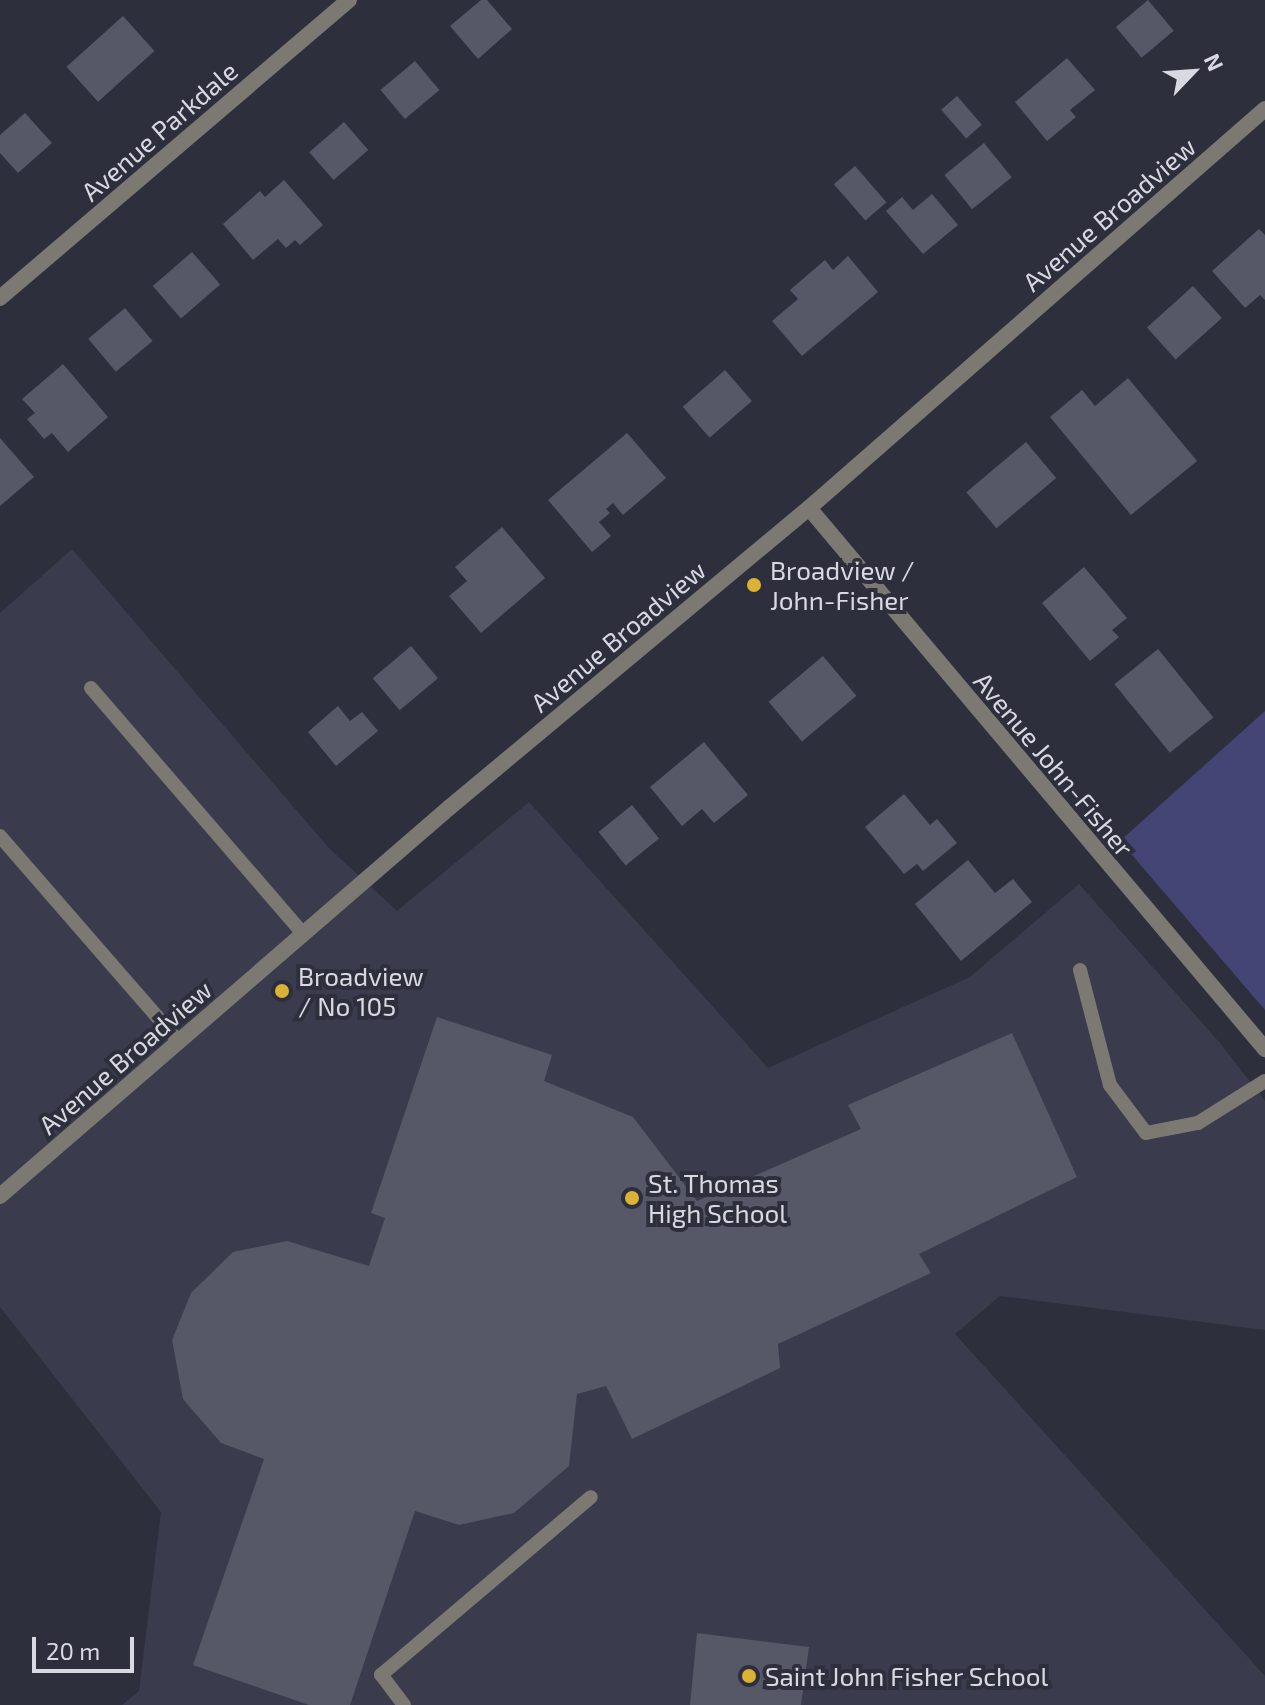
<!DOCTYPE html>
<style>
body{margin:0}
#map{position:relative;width:1265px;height:1705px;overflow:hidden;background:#2e2f3d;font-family:"Exo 2",sans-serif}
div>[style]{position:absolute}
.built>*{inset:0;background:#3a3b4d}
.green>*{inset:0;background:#444475}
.building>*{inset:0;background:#565767;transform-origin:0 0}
.lane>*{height:14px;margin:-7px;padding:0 7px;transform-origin:7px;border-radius:7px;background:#7c7972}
.street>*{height:16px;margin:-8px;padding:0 8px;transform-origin:8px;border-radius:8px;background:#7c7972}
.dots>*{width:22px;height:22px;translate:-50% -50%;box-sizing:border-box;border:4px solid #2e2f3d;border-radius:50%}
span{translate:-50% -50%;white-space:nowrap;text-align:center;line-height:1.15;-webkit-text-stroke:8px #2e2f3d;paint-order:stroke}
.street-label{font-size:26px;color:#d9d9e3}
.poi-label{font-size:26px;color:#d9d9e3}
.left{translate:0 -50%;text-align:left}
.north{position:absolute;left:1153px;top:32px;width:80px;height:80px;-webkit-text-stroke:6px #2e2f3d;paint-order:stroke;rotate:65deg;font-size:22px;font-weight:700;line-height:32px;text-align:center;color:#d9d9e3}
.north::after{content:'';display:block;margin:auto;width:28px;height:36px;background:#d9d9e3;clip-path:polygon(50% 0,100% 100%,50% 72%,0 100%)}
.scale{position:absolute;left:32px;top:1637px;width:102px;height:36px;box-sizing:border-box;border:4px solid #d9d9e3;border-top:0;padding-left:10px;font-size:24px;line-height:28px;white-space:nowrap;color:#d9d9e3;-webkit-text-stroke:6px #2e2f3d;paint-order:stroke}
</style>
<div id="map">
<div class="built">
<i style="clip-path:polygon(72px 549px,328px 847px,397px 911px,529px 802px,768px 1068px,970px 977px,1079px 884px,1220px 1043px,1265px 1101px,1265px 1330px,1000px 1296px,955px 1334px,1265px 1676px,1265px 1705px,122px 1705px,139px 1691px,161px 1512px,0 1307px,0 613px)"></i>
</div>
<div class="green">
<i style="clip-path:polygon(1265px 711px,1265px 1010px,1120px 841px)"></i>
</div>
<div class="building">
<i style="clip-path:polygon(481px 0,487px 0,512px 29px,478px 59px,450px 26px)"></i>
<i style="left:1148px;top:0;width:40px;height:42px;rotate:50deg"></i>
<i style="left:123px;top:16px;width:47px;height:76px;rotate:48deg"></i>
<i style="clip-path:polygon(1067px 58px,1095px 90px,1070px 110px,1076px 117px,1047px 141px,1015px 102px)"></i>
<i style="left:415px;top:61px;width:38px;height:45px;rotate:50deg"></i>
<i style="left:957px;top:96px;width:38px;height:21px;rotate:49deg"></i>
<i style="clip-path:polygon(25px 113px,52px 143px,18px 173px,0 153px,0 135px)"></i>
<i style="left:344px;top:122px;width:37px;height:46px;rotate:49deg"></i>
<i style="left:984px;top:143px;width:44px;height:51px;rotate:51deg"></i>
<i style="left:855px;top:166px;width:48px;height:28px;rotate:49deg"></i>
<i style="clip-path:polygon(284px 180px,323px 225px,300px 245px,295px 240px,286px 248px,278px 239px,253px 260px,223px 224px,260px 191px,265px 197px)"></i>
<i style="clip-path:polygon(932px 194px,958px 225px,923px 254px,886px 211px,902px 197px,913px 210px)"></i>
<i style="clip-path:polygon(1259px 229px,1265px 235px,1265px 300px,1260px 295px,1245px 308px,1212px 271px)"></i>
<i style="left:192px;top:252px;width:43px;height:52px;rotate:49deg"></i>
<i style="clip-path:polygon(848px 256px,878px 292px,802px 356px,772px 321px,798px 299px,790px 290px,825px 260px,833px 270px)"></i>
<i style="left:1193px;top:286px;width:43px;height:62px;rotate:48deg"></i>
<i style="left:125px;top:308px;width:43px;height:48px;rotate:50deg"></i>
<i style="clip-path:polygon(63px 364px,108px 417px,68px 452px,52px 433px,44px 439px,27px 419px,35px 413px,22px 399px)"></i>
<i style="left:725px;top:370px;width:41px;height:56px;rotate:49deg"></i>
<i style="clip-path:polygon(1128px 378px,1197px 461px,1131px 515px,1050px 417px,1082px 390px,1095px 406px)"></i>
<i style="clip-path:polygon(627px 433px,666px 478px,623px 515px,613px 503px,606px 509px,610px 513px,599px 522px,611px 536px,592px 552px,548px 500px)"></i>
<i style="clip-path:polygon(0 438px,34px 477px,0 506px)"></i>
<i style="left:1026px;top:442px;width:47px;height:78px;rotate:50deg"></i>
<i style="clip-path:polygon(502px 527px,545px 578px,481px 633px,449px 596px,467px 581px,455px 567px)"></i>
<i style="clip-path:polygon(1084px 567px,1127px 618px,1112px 630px,1119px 637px,1090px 661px,1042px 603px)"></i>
<i style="left:411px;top:646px;width:42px;height:50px;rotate:50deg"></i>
<i style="left:1158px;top:649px;width:88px;height:56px;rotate:51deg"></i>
<i style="left:823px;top:656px;width:52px;height:71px;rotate:50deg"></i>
<i style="clip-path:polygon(338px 706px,350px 721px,362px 712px,378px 731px,336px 766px,308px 732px)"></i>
<i style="clip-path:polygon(704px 742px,748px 795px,714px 823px,702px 809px,682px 826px,650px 787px)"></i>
<i style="clip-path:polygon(904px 794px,930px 825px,937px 819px,957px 843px,923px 871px,917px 864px,904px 874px,865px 827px)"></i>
<i style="left:632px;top:805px;width:43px;height:43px;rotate:51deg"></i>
<i style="clip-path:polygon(968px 860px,995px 893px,1013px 879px,1032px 902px,961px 961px,915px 904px)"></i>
<i style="clip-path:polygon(437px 1017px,552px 1055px,544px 1081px,633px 1117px,697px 1201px,861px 1129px,848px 1105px,1012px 1033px,1077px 1177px,919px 1254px,931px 1273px,778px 1344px,780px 1368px,632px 1439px,606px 1386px,577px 1394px,569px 1466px,514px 1513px,459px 1525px,415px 1511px,350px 1705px,309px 1705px,193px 1665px,264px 1459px,221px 1443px,183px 1399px,172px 1340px,191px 1293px,233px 1252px,287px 1241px,369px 1266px,385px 1218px,371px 1213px)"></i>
<i style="clip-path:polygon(697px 1633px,809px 1647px,801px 1705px,690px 1705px)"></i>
</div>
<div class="lane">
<i style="left:91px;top:688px;width:325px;rotate:49.2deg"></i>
<i style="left:0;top:836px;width:273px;rotate:49deg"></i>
<i style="left:1080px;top:970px;width:119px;rotate:75.4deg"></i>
<i style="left:1110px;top:1085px;width:60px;rotate:53.1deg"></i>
<i style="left:1146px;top:1133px;width:53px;rotate:-10.9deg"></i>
<i style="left:1198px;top:1123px;width:79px;rotate:-32.1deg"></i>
<i style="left:404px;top:1705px;width:38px;rotate:-127deg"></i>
<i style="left:381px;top:1675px;width:275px;rotate:-40.3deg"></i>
</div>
<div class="street">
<i style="left:0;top:298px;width:459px;rotate:-40.5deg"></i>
<i style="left:809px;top:508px;width:708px;rotate:49.87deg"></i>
<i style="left:0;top:1196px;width:595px;rotate:-40.84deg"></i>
<i style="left:450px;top:807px;width:467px;rotate:-39.8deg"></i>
<i style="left:809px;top:508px;width:606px;rotate:-41.19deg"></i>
</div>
<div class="dots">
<i style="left:754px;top:585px;background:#dbb233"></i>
<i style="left:282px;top:991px;background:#dbb233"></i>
<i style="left:632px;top:1198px;background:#dbb233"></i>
<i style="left:749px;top:1676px;background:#dbb233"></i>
</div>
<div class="street-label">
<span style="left:159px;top:131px;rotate:-41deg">Avenue Parkdale</span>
<span style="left:1109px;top:214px;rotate:-41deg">Avenue Broadview</span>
<span style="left:618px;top:636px;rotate:-40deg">Avenue Broadview</span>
<span style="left:1054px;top:764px;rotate:50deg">Avenue John-Fisher</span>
<span style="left:125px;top:1057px;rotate:-41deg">Avenue Broadview</span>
</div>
<div class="poi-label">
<span class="left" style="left:770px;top:585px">Broadview /<br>John-Fisher</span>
<span class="left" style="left:298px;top:991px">Broadview<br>/ No 105</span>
<span class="left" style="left:648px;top:1198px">St. Thomas<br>High School</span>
<span class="left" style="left:765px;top:1676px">Saint John Fisher School</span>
</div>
<div class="north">N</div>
<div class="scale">20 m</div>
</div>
